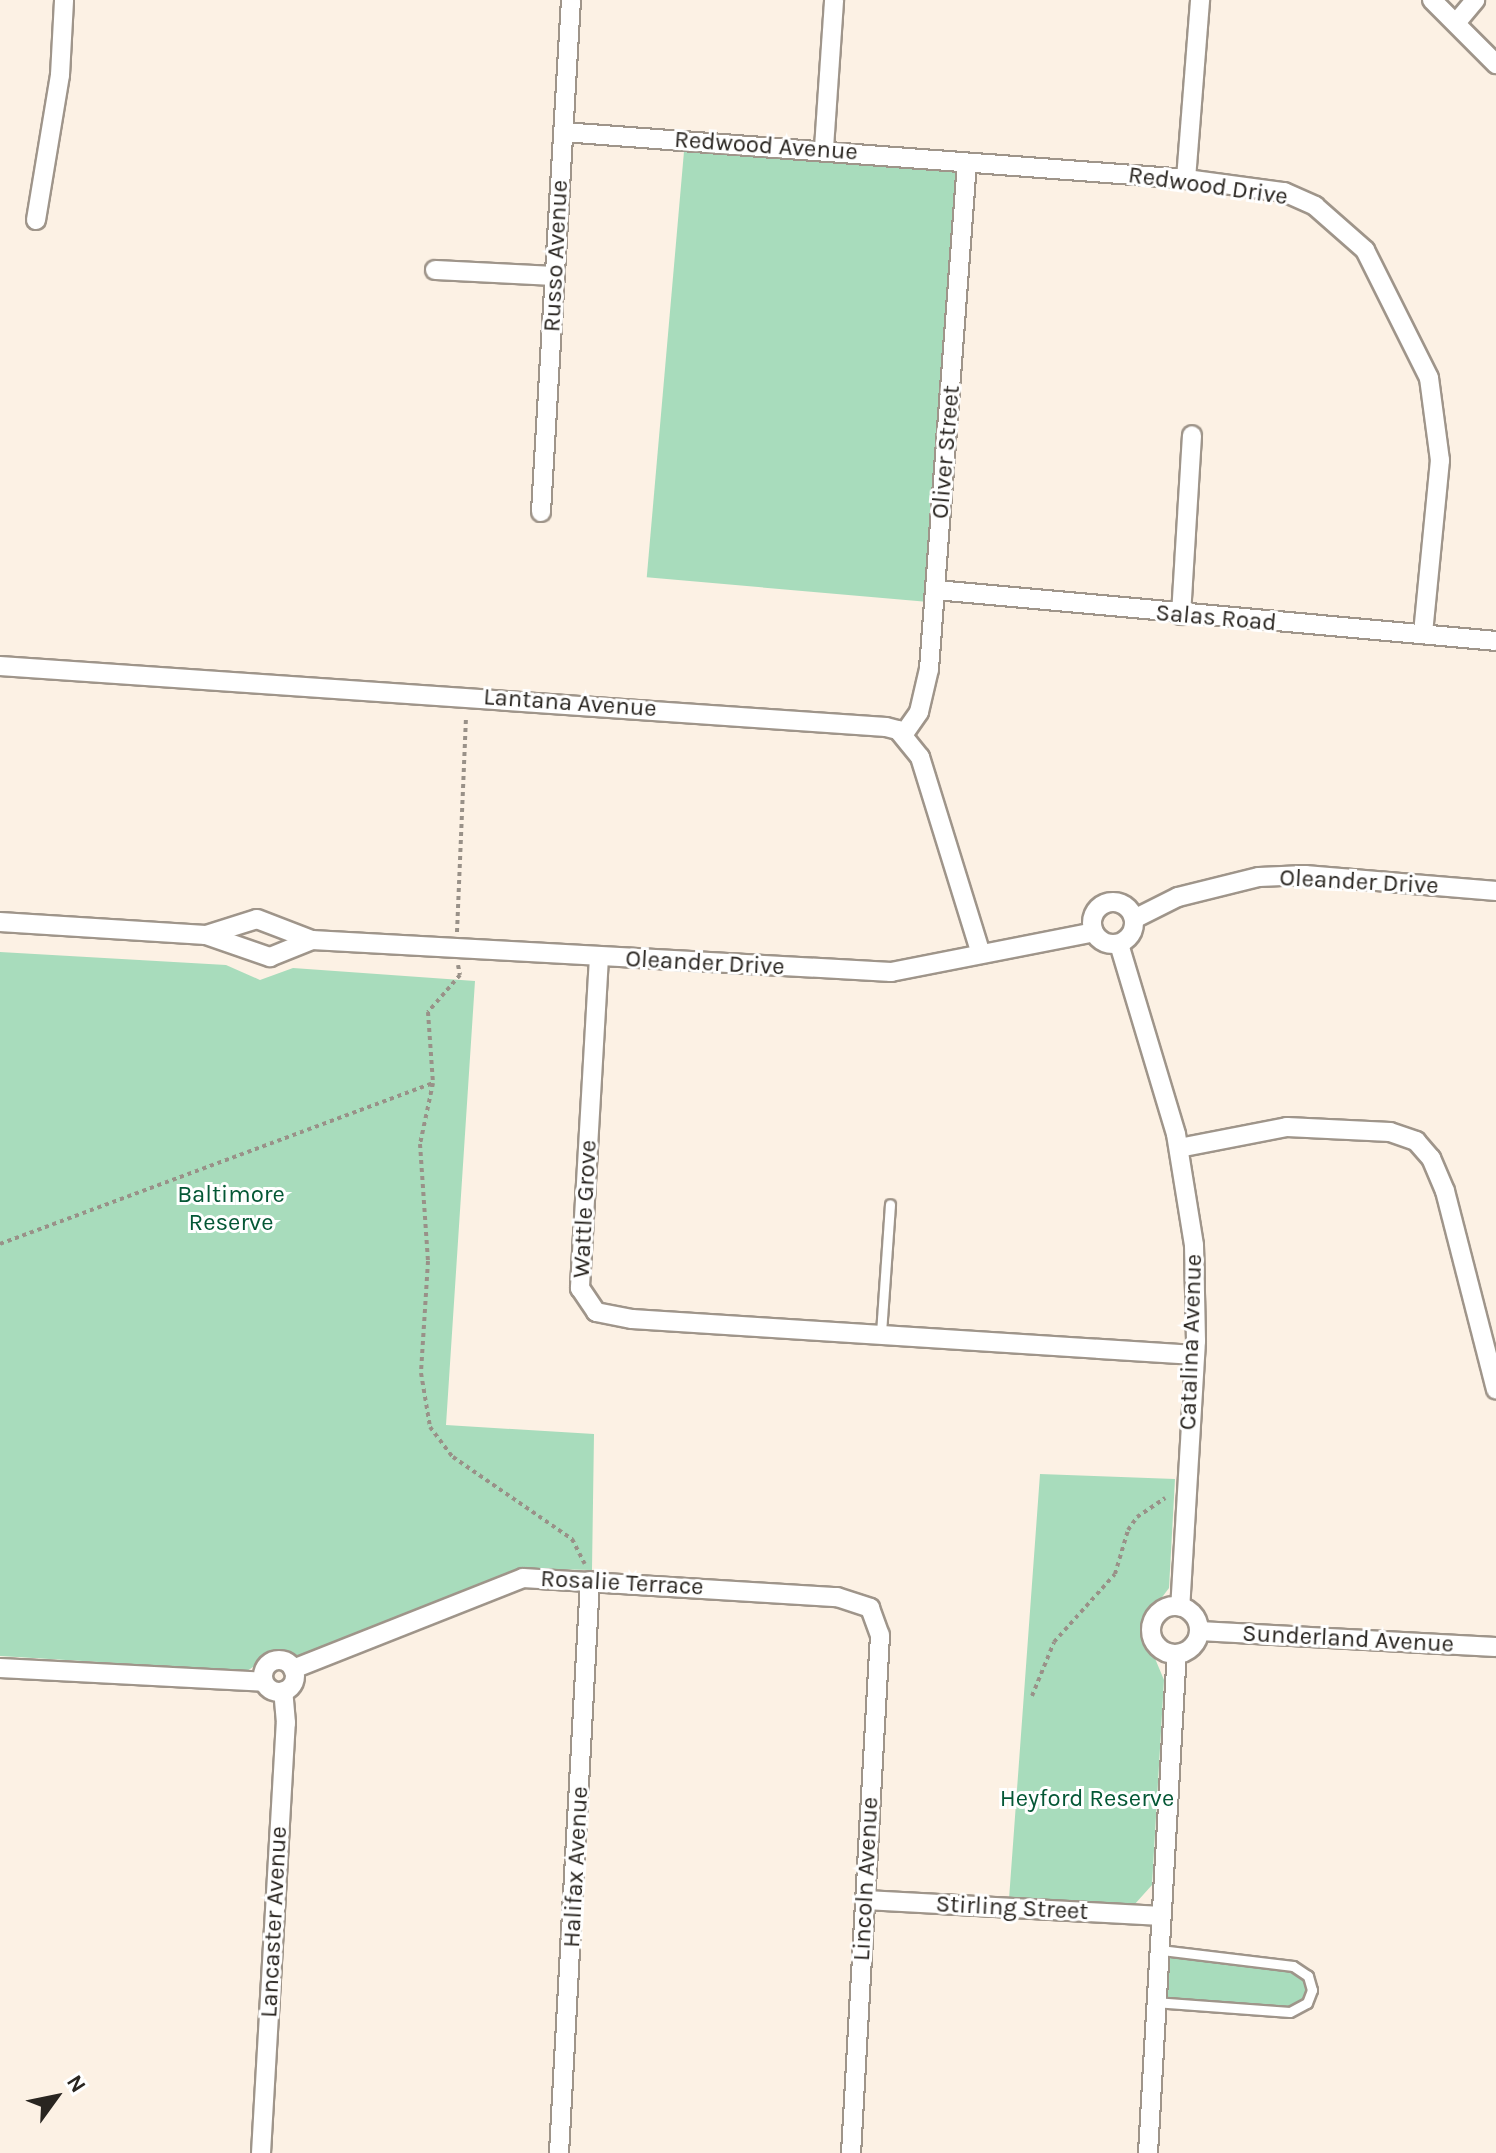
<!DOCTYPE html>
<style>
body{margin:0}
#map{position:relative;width:1496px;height:2153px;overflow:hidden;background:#fcf1e4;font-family:Karla,sans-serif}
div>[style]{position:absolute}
.green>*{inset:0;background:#a8dcbc;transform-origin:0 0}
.path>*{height:4px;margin-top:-2px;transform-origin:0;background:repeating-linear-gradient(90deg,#999188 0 4px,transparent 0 8px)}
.roads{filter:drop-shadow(2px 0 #9f958a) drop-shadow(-2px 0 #9f958a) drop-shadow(0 2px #9f958a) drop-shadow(0 -2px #9f958a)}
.lane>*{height:9px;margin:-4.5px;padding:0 4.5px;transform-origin:4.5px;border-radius:4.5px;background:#fff}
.street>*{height:18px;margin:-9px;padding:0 9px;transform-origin:9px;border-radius:9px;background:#fff}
.street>.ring{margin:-9px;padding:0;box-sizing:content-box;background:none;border:18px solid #fff;border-radius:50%}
span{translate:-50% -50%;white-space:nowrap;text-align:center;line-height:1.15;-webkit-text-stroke:6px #fff;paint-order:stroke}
.street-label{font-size:24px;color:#292520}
.park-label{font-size:24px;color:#045735}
.north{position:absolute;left:16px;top:2057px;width:80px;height:80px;-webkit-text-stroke:6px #fff;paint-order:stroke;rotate:57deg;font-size:22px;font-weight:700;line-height:32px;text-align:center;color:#292520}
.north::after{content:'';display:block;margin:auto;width:28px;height:36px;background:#292520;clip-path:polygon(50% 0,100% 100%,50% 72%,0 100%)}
</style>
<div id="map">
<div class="green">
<i style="left:685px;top:140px;width:283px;height:439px;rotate:5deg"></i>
<i style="clip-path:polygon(0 952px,226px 965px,260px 980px,293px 968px,475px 981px,446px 1425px,594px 1434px,592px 1570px,547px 1569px,500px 1577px,301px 1656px,271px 1655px,247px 1671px,0 1656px)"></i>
<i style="clip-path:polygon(1040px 1474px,1175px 1479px,1169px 1588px,1148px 1616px,1144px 1632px,1164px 1680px,1152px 1885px,1134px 1905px,1009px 1899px)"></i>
<i style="clip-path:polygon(1157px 1950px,1301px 1969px,1312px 1990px,1301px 2009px,1154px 2002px)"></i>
</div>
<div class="path">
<i style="left:457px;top:932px;width:215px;rotate:-87.6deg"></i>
<i style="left:458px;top:965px;width:10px;rotate:79deg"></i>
<i style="left:460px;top:975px;width:49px;rotate:130.9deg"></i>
<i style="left:428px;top:1012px;width:71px;rotate:86deg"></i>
<i style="left:433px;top:1083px;width:62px;rotate:102deg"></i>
<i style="left:420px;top:1144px;width:117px;rotate:86.1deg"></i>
<i style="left:428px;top:1261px;width:112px;rotate:93.6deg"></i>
<i style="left:421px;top:1373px;width:55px;rotate:80.5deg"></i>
<i style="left:430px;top:1427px;width:38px;rotate:53deg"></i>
<i style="left:453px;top:1457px;width:145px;rotate:34.6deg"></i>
<i style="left:572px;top:1539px;width:28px;rotate:63deg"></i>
<i style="left:0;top:1244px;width:461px;rotate:-20.4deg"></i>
<i style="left:1032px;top:1696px;width:58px;rotate:-67.8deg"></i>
<i style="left:1054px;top:1642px;width:91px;rotate:-48.1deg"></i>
<i style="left:1115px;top:1574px;width:46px;rotate:-73.5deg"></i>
<i style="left:1128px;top:1530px;width:16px;rotate:-55deg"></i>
<i style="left:1137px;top:1517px;width:34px;rotate:-34deg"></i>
</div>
<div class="roads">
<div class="lane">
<i style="left:881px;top:1333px;width:129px;rotate:-86deg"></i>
<i style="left:1154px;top:2002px;width:136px;rotate:4.2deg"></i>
<i style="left:1290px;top:2012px;width:19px;rotate:-28deg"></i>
<i style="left:1307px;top:2003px;width:14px;rotate:-69deg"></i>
<i style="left:1312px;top:1990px;width:15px;rotate:-106deg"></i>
<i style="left:1308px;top:1976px;width:18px;rotate:-146deg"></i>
<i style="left:1293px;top:1966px;width:134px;rotate:-173.1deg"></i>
</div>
<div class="street">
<i style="left:1432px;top:0;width:91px;rotate:45deg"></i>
<i style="left:1456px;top:23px;width:30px;rotate:-50deg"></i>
<i style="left:563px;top:132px;width:625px;rotate:4.31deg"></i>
<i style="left:1186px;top:179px;width:99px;rotate:7.6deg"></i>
<i style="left:1284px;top:192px;width:34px;rotate:24deg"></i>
<i style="left:1315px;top:206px;width:67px;rotate:41.3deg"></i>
<i style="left:1365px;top:250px;width:143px;rotate:63.4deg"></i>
<i style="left:1429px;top:378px;width:83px;rotate:82.4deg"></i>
<i style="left:1440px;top:460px;width:175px;rotate:95.6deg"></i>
<i style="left:824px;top:148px;width:148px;rotate:-86.1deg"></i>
<i style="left:1186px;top:179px;width:180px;rotate:-85.5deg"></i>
<i style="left:36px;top:220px;width:147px;rotate:-80.6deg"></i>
<i style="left:60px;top:75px;width:75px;rotate:-86.9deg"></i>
<i style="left:435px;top:270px;width:120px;rotate:2.9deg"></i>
<i style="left:541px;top:512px;width:513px;rotate:-86.65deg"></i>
<i style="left:936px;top:590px;width:562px;rotate:5.2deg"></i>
<i style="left:1181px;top:615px;width:180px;rotate:-86.5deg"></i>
<i style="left:0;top:666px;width:888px;rotate:3.94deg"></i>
<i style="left:886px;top:727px;width:12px;rotate:14deg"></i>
<i style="left:898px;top:730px;width:35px;rotate:51deg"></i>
<i style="left:920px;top:757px;width:206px;rotate:72.8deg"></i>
<i style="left:903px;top:735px;width:28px;rotate:-55deg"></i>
<i style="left:919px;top:712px;width:44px;rotate:-76.9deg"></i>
<i style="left:929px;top:669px;width:507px;rotate:-85.71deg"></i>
<i class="ring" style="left:1092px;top:902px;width:24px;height:24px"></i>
<i style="left:1134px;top:919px;width:49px;rotate:-26.6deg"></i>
<i style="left:1178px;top:897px;width:83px;rotate:-13.9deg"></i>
<i style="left:1259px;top:877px;width:46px;rotate:-2.5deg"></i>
<i style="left:1305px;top:875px;width:192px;rotate:4.8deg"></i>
<i style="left:0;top:922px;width:206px;rotate:3.6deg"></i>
<i style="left:206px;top:935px;width:68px;rotate:19deg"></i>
<i style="left:270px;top:957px;width:45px;rotate:-22deg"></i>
<i style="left:206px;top:935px;width:53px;rotate:-17.4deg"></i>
<i style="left:257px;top:919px;width:59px;rotate:20.9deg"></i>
<i style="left:312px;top:940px;width:580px;rotate:3.16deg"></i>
<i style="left:891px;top:972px;width:207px;rotate:-11.1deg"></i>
<i style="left:1119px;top:944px;width:198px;rotate:73.3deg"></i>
<i style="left:1176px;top:1134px;width:112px;rotate:80.8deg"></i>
<i style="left:1194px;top:1245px;width:96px;rotate:88.8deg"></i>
<i style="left:1196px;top:1341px;width:266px;rotate:93.4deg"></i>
<i style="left:599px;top:957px;width:332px;rotate:93.3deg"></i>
<i style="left:580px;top:1288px;width:29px;rotate:56deg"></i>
<i style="left:596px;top:1312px;width:37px;rotate:11deg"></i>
<i style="left:632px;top:1319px;width:564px;rotate:3.66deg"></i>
<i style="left:1179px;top:1148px;width:110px;rotate:-11deg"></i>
<i style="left:1287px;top:1127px;width:103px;rotate:2.8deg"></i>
<i style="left:1390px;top:1132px;width:28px;rotate:19deg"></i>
<i style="left:1416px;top:1141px;width:23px;rotate:49deg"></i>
<i style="left:1431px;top:1158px;width:36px;rotate:67deg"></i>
<i style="left:1445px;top:1191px;width:205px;rotate:75.6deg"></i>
<i class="ring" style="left:1151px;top:1606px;width:30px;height:30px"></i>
<i style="left:1199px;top:1631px;width:297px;rotate:3.1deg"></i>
<i class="ring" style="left:263px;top:1660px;width:14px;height:14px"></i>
<i style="left:0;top:1668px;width:264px;rotate:3deg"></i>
<i style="left:293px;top:1669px;width:247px;rotate:-21.6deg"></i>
<i style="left:523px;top:1578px;width:315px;rotate:3.5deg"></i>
<i style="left:837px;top:1597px;width:35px;rotate:18deg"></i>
<i style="left:870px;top:1608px;width:29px;rotate:70deg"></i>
<i style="left:880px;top:1635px;width:519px;rotate:93.2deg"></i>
<i style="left:865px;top:1900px;width:293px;rotate:3.1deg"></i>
<i style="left:261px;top:2153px;width:431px;rotate:-86.7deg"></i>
<i style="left:286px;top:1723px;width:32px;rotate:-95deg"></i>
<i style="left:559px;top:2153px;width:573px;rotate:-86.9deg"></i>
<i style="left:1148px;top:2153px;width:499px;rotate:-86.7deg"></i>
</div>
</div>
<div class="street-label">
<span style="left:766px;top:146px;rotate:4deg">Redwood Avenue</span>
<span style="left:1208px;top:186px;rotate:8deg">Redwood Drive</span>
<span style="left:556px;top:256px;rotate:-87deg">Russo Avenue</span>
<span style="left:946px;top:452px;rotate:-85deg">Oliver Street</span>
<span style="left:1216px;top:618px;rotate:5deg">Salas Road</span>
<span style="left:570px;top:703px;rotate:4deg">Lantana Avenue</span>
<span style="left:1359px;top:882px;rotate:3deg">Oleander Drive</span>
<span style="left:705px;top:963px;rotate:3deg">Oleander Drive</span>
<span style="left:585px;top:1209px;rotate:-87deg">Wattle Grove</span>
<span style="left:1191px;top:1342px;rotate:-88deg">Catalina Avenue</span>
<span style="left:622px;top:1583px;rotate:3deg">Rosalie Terrace</span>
<span style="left:1348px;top:1639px;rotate:3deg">Sunderland Avenue</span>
<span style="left:576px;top:1867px;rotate:-87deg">Halifax Avenue</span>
<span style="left:866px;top:1879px;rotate:-87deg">Lincoln Avenue</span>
<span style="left:1012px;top:1908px;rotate:3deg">Stirling Street</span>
<span style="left:274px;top:1922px;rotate:-87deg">Lancaster Avenue</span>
</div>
<div class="park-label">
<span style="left:231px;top:1209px">Baltimore<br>Reserve</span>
<span style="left:1087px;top:1799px">Heyford Reserve</span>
</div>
<div class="north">N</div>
</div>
